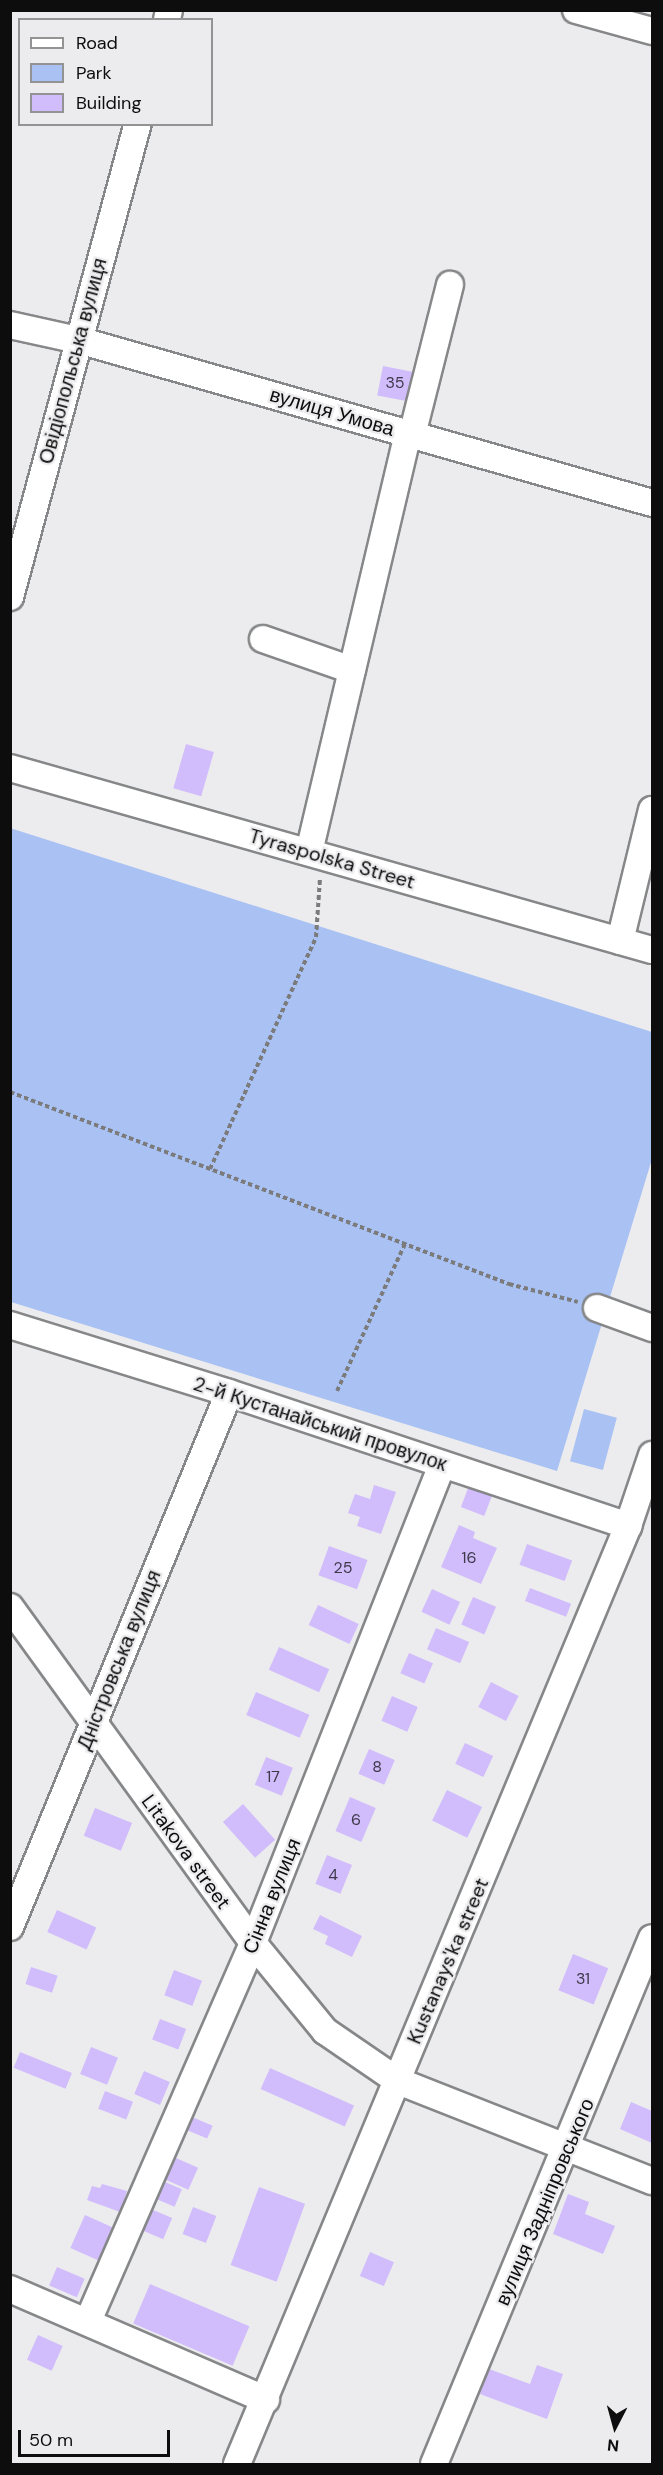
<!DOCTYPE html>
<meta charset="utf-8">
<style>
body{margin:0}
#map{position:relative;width:663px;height:2475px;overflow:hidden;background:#ececee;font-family:"DM Sans",sans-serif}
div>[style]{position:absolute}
.green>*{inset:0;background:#a9c1f3;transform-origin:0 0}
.building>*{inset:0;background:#d1bcfc;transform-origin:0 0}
.path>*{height:4px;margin-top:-2px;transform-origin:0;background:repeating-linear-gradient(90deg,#7b7b7c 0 4.5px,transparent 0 7.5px)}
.roads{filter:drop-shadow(2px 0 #868788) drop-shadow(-2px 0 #868788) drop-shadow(0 2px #868788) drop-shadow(0 -2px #868788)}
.minor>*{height:26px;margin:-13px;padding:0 13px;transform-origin:13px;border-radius:13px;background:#fff}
span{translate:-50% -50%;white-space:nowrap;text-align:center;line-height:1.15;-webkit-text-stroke:4.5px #ececee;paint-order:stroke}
.number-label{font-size:16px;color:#3e3949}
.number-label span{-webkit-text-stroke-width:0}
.street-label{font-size:20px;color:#0d0d0d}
.frame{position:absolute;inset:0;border:12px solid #0d0d0d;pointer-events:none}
.legend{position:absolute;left:18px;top:18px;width:195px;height:108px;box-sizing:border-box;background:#ececee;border:2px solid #939394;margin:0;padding:8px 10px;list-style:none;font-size:18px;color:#0d0d0d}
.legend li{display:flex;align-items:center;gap:12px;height:30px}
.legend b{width:30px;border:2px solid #939394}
.north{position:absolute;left:585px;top:2397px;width:60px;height:60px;-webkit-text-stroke:4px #ececee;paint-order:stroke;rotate:186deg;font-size:16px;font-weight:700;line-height:24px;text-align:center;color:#0d0d0d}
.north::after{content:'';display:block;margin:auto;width:21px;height:27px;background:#0d0d0d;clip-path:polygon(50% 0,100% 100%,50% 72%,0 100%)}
.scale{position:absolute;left:18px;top:2430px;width:152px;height:27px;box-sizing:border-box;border:3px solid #0d0d0d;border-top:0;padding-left:8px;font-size:18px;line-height:21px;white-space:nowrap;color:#0d0d0d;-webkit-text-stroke:4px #ececee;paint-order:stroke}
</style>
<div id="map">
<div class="green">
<i style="clip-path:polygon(10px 828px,652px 1032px,652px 1159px,557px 1471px,11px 1302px)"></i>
<i style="left:584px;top:1409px;width:34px;height:54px;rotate:15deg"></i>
</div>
<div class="building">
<i style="left:383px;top:366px;width:31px;height:30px;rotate:11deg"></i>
<i style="left:186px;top:744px;width:29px;height:46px;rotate:16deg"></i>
<i style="left:472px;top:1478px;width:25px;height:31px;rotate:21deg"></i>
<i style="clip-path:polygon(374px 1485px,396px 1492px,381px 1534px,357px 1526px,360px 1517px,348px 1513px,355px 1494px,370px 1499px)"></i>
<i style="clip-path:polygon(459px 1525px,475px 1532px,473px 1538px,497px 1548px,481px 1584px,441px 1567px)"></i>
<i style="left:527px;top:1544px;width:48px;height:22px;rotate:20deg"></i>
<i style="left:329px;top:1546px;width:41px;height:31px;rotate:20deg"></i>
<i style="left:530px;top:1588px;width:44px;height:14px;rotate:21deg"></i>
<i style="left:432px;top:1589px;width:31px;height:25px;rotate:25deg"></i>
<i style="left:473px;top:1597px;width:25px;height:30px;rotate:23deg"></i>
<i style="left:318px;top:1605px;width:45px;height:22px;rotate:25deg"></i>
<i style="left:436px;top:1628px;width:36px;height:23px;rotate:23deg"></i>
<i style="left:279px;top:1647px;width:55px;height:25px;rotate:24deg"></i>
<i style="left:409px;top:1653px;width:26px;height:22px;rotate:23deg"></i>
<i style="left:491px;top:1682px;width:31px;height:28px;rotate:27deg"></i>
<i style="left:256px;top:1692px;width:58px;height:25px;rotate:23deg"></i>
<i style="left:392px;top:1696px;width:28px;height:27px;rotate:23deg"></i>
<i style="left:465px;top:1743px;width:31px;height:23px;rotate:25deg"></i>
<i style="left:369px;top:1749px;width:28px;height:27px;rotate:23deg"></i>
<i style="left:266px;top:1757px;width:29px;height:30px;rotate:22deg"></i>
<i style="left:447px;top:1790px;width:39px;height:34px;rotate:26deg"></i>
<i style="left:350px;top:1797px;width:28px;height:37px;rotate:23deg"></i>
<i style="left:243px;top:1804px;width:48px;height:27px;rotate:48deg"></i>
<i style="left:95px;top:1808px;width:40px;height:30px;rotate:22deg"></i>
<i style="left:327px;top:1855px;width:27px;height:31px;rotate:22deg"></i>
<i style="left:57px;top:1910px;width:43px;height:24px;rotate:24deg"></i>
<i style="clip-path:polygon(320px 1915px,362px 1936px,352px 1957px,325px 1944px,328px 1936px,313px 1929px)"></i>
<i style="left:573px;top:1954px;width:38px;height:39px;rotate:22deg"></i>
<i style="left:31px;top:1967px;width:28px;height:18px;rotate:18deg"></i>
<i style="left:174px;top:1970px;width:30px;height:27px;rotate:21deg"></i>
<i style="left:160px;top:2019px;width:28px;height:22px;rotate:21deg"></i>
<i style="left:91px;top:2047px;width:29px;height:29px;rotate:22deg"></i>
<i style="left:20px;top:2052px;width:56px;height:17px;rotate:22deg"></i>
<i style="left:270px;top:2068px;width:92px;height:23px;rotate:24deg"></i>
<i style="left:144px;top:2071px;width:28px;height:25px;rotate:23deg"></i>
<i style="left:105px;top:2091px;width:30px;height:19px;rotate:21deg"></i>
<i style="clip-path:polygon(631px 2102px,652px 2111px,652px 2143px,620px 2129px)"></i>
<i style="left:185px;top:2114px;width:30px;height:14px;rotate:23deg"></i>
<i style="left:167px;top:2154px;width:34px;height:24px;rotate:24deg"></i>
<i style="left:158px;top:2179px;width:26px;height:19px;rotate:23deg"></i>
<i style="clip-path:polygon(102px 2184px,127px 2191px,120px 2212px,87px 2200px,92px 2186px,100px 2188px)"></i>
<i style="left:259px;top:2187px;width:49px;height:83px;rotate:20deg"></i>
<i style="clip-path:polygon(568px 2194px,589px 2202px,585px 2214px,615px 2226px,603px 2254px,553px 2234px)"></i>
<i style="left:193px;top:2207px;width:25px;height:29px;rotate:21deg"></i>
<i style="left:151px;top:2209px;width:23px;height:23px;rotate:23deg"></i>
<i style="left:85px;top:2215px;width:36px;height:36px;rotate:24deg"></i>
<i style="left:370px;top:2252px;width:26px;height:26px;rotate:23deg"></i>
<i style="left:57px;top:2267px;width:30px;height:20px;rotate:23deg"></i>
<i style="left:150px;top:2284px;width:108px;height:43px;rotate:23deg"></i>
<i style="left:38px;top:2335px;width:27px;height:27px;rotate:24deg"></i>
<i style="clip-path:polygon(537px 2365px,563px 2374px,547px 2419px,480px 2394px,489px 2369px,530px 2384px)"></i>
</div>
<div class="path">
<i style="left:10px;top:1092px;width:535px;rotate:21.05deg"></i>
<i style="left:509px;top:1284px;width:71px;rotate:14.6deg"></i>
<i style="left:210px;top:1169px;width:255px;rotate:-65.4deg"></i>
<i style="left:316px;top:937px;width:59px;rotate:-86.1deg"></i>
<i style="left:337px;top:1391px;width:162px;rotate:-65.2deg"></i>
</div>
<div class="roads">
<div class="minor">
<i style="left:576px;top:10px;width:79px;rotate:15.4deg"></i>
<i style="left:167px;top:20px;width:10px;rotate:-79deg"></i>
<i style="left:10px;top:325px;width:70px;rotate:12.4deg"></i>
<i style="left:78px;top:340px;width:597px;rotate:15.85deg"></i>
<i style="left:412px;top:435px;width:155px;rotate:-75.8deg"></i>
<i style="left:10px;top:597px;width:490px;rotate:-74.9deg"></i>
<i style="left:263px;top:639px;width:94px;rotate:19.2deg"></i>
<i style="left:10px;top:768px;width:667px;rotate:15.83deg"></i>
<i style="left:309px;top:852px;width:430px;rotate:-76.7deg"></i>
<i style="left:620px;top:941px;width:135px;rotate:-76.3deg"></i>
<i style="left:597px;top:1308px;width:59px;rotate:20deg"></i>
<i style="left:10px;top:1325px;width:229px;rotate:17.2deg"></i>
<i style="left:229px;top:1393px;width:421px;rotate:18.4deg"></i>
<i style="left:10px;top:1607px;width:415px;rotate:54.1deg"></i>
<i style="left:253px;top:1943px;width:114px;rotate:50.7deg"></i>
<i style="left:325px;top:2031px;width:88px;rotate:34.4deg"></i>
<i style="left:398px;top:2081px;width:273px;rotate:21.5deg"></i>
<i style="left:10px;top:1927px;width:577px;rotate:-67.7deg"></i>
<i style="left:10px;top:2289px;width:279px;rotate:23.4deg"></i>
<i style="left:88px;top:2321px;width:412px;rotate:-66.4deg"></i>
<i style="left:253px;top:1943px;width:514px;rotate:-68.43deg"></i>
<i style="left:237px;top:2464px;width:1016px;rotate:-67.37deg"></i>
<i style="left:628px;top:1526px;width:75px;rotate:-71.3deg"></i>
<i style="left:434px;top:2464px;width:569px;rotate:-67.49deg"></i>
</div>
</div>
<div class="number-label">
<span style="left:395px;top:383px">35</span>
<span style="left:469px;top:1558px">16</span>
<span style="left:343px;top:1568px">25</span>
<span style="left:377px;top:1767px">8</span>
<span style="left:273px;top:1777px">17</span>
<span style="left:356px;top:1820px">6</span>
<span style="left:333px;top:1875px">4</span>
<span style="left:583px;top:1979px">31</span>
</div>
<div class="street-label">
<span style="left:73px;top:361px;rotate:-75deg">Овідіопольська вулиця</span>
<span style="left:332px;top:412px;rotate:16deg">вулиця Умова</span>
<span style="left:332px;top:859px;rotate:16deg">Tyraspolska Street</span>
<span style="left:320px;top:1424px;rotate:18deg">2-й Кустанайський провулок</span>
<span style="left:119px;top:1660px;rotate:-68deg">Дністровська вулиця</span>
<span style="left:186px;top:1852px;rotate:54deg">Litakova street</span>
<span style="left:272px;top:1896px;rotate:-68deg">Сінна вулиця</span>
<span style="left:448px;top:1961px;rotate:-67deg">Kustanays'ka street</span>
<span style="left:545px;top:2202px;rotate:-67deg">вулиця Задніпровського</span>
</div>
<div class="frame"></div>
<ul class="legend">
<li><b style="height:8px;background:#fff"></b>Road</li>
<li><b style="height:16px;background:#a9c1f3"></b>Park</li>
<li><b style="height:16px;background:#d1bcfc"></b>Building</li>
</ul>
<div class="north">N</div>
<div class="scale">50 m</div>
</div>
